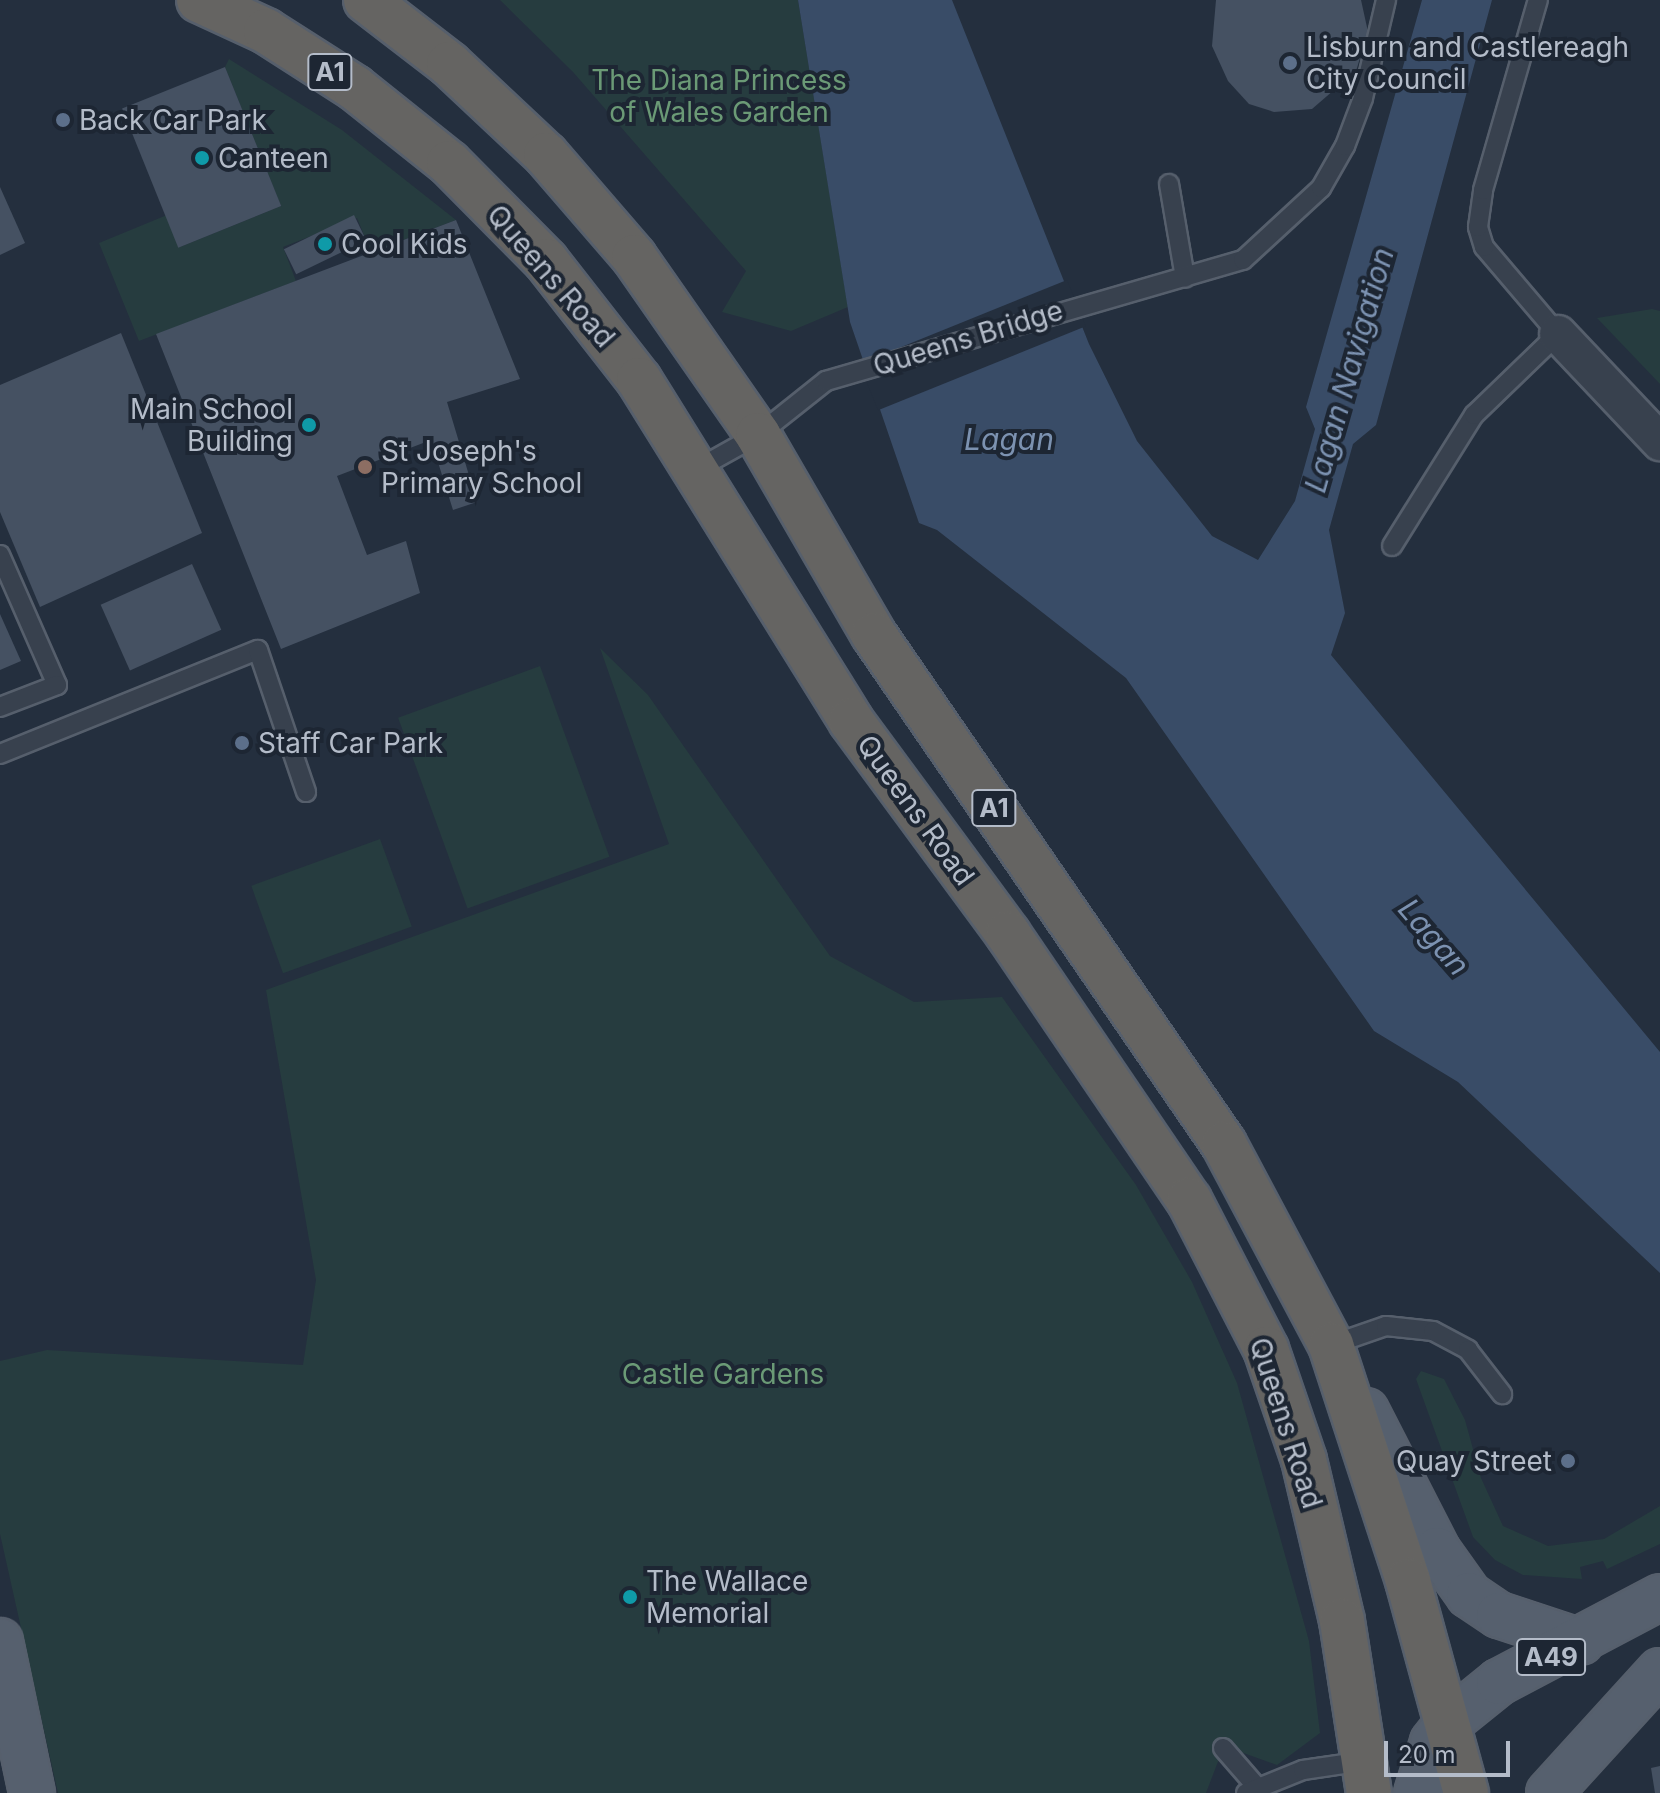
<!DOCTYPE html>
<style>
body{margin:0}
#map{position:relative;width:1660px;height:1793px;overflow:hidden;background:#242f3e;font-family:Inter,sans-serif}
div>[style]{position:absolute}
.green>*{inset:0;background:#263c3f;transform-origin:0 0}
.water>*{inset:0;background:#394c67}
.pier>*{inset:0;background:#242f3e;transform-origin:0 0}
.building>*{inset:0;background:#455162;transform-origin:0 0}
.roads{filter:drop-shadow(2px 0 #565f6c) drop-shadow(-2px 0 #565f6c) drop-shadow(0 2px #565f6c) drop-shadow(0 -2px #565f6c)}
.service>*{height:18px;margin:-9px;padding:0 9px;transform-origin:9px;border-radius:9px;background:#38414e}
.minor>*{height:36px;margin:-18px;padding:0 18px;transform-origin:18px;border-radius:18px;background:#38414e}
.primary>*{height:44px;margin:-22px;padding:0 22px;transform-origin:22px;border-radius:22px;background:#56606e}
.trunk>*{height:44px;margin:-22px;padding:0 22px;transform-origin:22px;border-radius:22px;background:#656462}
.dots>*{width:22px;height:22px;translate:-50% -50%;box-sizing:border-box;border:4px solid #1d2633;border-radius:50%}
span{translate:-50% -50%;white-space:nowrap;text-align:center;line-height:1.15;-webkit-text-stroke:8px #1d2633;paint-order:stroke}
.shield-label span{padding:2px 6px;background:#1d2633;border:2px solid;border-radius:6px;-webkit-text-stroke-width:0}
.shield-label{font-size:26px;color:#b4bcc9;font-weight:700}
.poi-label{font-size:28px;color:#b4bcc9}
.left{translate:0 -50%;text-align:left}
.right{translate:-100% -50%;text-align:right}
.park-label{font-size:28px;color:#6b9a76}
.street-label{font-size:28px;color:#b4bcc9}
.water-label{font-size:30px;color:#7c92b1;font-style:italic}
.scale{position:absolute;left:1384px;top:1741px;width:126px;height:36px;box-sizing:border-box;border:4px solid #b4bcc9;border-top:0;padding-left:10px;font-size:24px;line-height:28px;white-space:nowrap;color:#b4bcc9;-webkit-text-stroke:6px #1d2633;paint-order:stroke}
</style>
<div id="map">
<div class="green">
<i style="clip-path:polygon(500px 0,798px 0,848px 307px,791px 331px,722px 312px,746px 271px,573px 72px)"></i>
<i style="clip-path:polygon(229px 59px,342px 130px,456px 220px,371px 252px,357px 218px,283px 247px,296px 281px,139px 341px,99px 243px,167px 215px,180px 247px,281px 206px,225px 67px)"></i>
<i style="clip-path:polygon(1652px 309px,1660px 311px,1660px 384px,1597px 318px)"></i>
<i style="clip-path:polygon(600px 648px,648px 695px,830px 956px,914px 1002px,1002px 997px,1136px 1185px,1192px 1282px,1237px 1383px,1309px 1641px,1320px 1733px,1277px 1765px,1224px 1746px,1206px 1793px,58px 1793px,0 1534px,0 1361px,47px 1350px,303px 1365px,316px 1280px,266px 990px,669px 844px)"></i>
<i style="left:540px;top:666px;width:203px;height:151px;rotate:70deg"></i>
<i style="left:380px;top:839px;width:93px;height:137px;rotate:70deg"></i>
<i style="clip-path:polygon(1421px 1371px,1444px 1379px,1465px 1420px,1481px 1478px,1503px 1526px,1548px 1546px,1604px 1539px,1660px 1506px,1660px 1544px,1607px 1569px,1603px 1561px,1580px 1567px,1582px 1579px,1523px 1575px,1495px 1560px,1473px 1537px,1416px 1379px)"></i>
</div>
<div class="water">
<i style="clip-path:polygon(798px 0,952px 0,1089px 344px,1137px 441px,1212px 536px,1258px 560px,1295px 501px,1315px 429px,1306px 407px,1422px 0,1492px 0,1376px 425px,1353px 444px,1329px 530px,1345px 613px,1331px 655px,1660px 1052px,1660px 1273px,1458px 1082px,1374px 1031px,1126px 678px,937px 530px,919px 523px,850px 322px)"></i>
</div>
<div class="pier">
<i style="left:1067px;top:280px;width:50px;height:224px;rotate:68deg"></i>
</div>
<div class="building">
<i style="clip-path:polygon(1216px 0,1361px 0,1368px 32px,1356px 71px,1312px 109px,1274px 112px,1249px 104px,1228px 81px,1212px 46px)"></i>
<i style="left:225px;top:67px;width:150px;height:111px;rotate:68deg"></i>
<i style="clip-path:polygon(0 187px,25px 243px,0 255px)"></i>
<i style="left:354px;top:215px;width:28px;height:78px;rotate:64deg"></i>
<i style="clip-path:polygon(456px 220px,520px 379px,447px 402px,477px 502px,453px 510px,431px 440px,337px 476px,367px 555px,406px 541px,420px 593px,281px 649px,156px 334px)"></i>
<i style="clip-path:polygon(121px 333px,202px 533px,40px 607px,0 512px,0 385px)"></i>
<i style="left:192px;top:564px;width:72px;height:100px;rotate:66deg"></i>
<i style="clip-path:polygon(0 614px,21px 661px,0 670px)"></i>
<i style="clip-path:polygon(1660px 1766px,1660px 1793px,1655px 1793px,1651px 1768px)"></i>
</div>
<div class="roads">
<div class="service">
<i style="left:1169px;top:184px;width:95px;rotate:80.3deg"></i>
<i style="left:697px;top:469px;width:70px;rotate:-29.1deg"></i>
<i style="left:758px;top:435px;width:87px;rotate:-38.5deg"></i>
<i style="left:826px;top:381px;width:434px;rotate:-16.2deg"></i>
<i style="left:1243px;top:260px;width:106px;rotate:-42.7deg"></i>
<i style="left:1321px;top:188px;width:48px;rotate:-60.3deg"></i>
<i style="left:1345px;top:146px;width:51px;rotate:-69.4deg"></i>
<i style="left:1363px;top:98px;width:101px;rotate:-76.8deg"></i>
<i style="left:1392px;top:546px;width:155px;rotate:-58deg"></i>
<i style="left:1474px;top:415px;width:117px;rotate:-44deg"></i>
<i style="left:1558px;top:334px;width:114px;rotate:-130.4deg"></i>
<i style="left:1484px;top:247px;width:21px;rotate:-107deg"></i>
<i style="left:1478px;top:227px;width:37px;rotate:-82deg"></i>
<i style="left:1483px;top:190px;width:198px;rotate:-73.9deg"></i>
<i style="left:0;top:555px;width:142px;rotate:66.3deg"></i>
<i style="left:57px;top:685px;width:61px;rotate:158.9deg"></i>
<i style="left:0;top:754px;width:278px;rotate:-22deg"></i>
<i style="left:258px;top:650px;width:150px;rotate:71.3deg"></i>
<i style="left:1331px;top:1345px;width:58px;rotate:-19.1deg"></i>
<i style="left:1386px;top:1326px;width:47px;rotate:6.1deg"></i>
<i style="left:1433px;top:1331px;width:40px;rotate:28deg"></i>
<i style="left:1468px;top:1350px;width:56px;rotate:52.3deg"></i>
<i style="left:1223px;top:1748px;width:50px;rotate:49deg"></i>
<i style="left:1246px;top:1793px;width:61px;rotate:-22deg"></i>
<i style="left:1303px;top:1770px;width:63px;rotate:-8.3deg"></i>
</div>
<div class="minor">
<i style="left:1558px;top:334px;width:149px;rotate:46.6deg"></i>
</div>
<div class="primary">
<i style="left:1366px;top:1411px;width:156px;rotate:62.9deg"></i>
<i style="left:1437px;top:1550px;width:55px;rotate:54.6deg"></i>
<i style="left:1469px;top:1595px;width:36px;rotate:34deg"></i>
<i style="left:1499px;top:1615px;width:86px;rotate:18.2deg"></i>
<i style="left:0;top:1641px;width:155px;rotate:78.1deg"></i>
<i style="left:1417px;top:1793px;width:53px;rotate:-72.6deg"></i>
<i style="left:1433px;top:1742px;width:23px;rotate:-52deg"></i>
<i style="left:1447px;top:1724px;width:67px;rotate:-38.9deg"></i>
<i style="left:1499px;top:1682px;width:182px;rotate:-27.8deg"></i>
<i style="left:1549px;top:1793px;width:165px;rotate:-47.7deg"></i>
</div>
<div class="trunk">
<i style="left:199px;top:0;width:74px;rotate:24.8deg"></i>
<i style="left:266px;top:31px;width:106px;rotate:32.6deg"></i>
<i style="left:355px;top:88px;width:120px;rotate:38.6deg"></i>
<i style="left:449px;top:163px;width:138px;rotate:45.3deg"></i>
<i style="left:546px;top:261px;width:151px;rotate:52deg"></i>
<i style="left:639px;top:380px;width:402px;rotate:58.1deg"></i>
<i style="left:851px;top:721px;width:265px;rotate:53.6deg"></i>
<i style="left:1008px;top:934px;width:322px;rotate:55.8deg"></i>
<i style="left:1189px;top:1200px;width:168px;rotate:62.7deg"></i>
<i style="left:1266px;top:1349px;width:117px;rotate:71.1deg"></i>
<i style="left:1304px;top:1460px;width:165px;rotate:76.7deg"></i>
<i style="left:1342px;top:1621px;width:174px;rotate:81.1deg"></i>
<i style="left:366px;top:0;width:105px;rotate:37.6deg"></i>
<i style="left:449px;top:64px;width:133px;rotate:43.2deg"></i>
<i style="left:546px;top:155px;width:135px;rotate:49.2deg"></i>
<i style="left:634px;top:257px;width:217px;rotate:55.1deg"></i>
<i style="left:758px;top:435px;width:231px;rotate:59.9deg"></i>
<i style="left:874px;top:635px;width:618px;rotate:55.49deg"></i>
<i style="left:1224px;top:1144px;width:228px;rotate:62deg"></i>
<i style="left:1331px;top:1345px;width:248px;rotate:71.9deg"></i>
<i style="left:1408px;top:1581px;width:220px;rotate:74.7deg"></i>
</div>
</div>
<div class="dots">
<i style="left:1290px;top:63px;background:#5c6f8a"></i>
<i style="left:63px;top:120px;background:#5c6f8a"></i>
<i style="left:202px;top:158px;background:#0f9aa8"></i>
<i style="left:325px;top:244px;background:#0f9aa8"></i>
<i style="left:309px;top:425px;background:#0f9aa8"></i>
<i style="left:365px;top:467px;background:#8d6e63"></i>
<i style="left:242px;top:743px;background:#5c6f8a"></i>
<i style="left:1568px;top:1461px;background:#5c6f8a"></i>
<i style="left:630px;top:1597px;background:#0f9aa8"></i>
</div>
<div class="shield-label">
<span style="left:330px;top:72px">A1</span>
<span style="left:994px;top:808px">A1</span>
<span style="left:1551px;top:1657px">A49</span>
</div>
<div class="poi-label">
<span class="left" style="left:1306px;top:63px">Lisburn and Castlereagh<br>City Council</span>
<span class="left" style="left:79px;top:120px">Back Car Park</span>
<span class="left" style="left:218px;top:158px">Canteen</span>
<span class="left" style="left:341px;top:244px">Cool Kids</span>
<span class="right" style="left:293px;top:425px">Main School<br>Building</span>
<span class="left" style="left:381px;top:467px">St Joseph's<br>Primary School</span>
<span class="left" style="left:258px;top:743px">Staff Car Park</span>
<span class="right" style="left:1552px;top:1461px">Quay Street</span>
<span class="left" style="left:646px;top:1597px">The Wallace<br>Memorial</span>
</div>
<div class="park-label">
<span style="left:719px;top:96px">The Diana Princess<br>of Wales Garden</span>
<span style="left:723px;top:1374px">Castle Gardens</span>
</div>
<div class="street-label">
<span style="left:551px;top:276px;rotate:49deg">Queens Road</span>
<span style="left:968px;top:338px;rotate:-17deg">Queens Bridge</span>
<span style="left:916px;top:810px;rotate:54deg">Queens Road</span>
<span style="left:1286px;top:1423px;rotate:72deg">Queens Road</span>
</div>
<div class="water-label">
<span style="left:1349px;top:370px;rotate:-74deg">Lagan Navigation</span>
<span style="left:1009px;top:439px">Lagan</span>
<span style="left:1434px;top:937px;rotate:49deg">Lagan</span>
</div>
<div class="scale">20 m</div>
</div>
